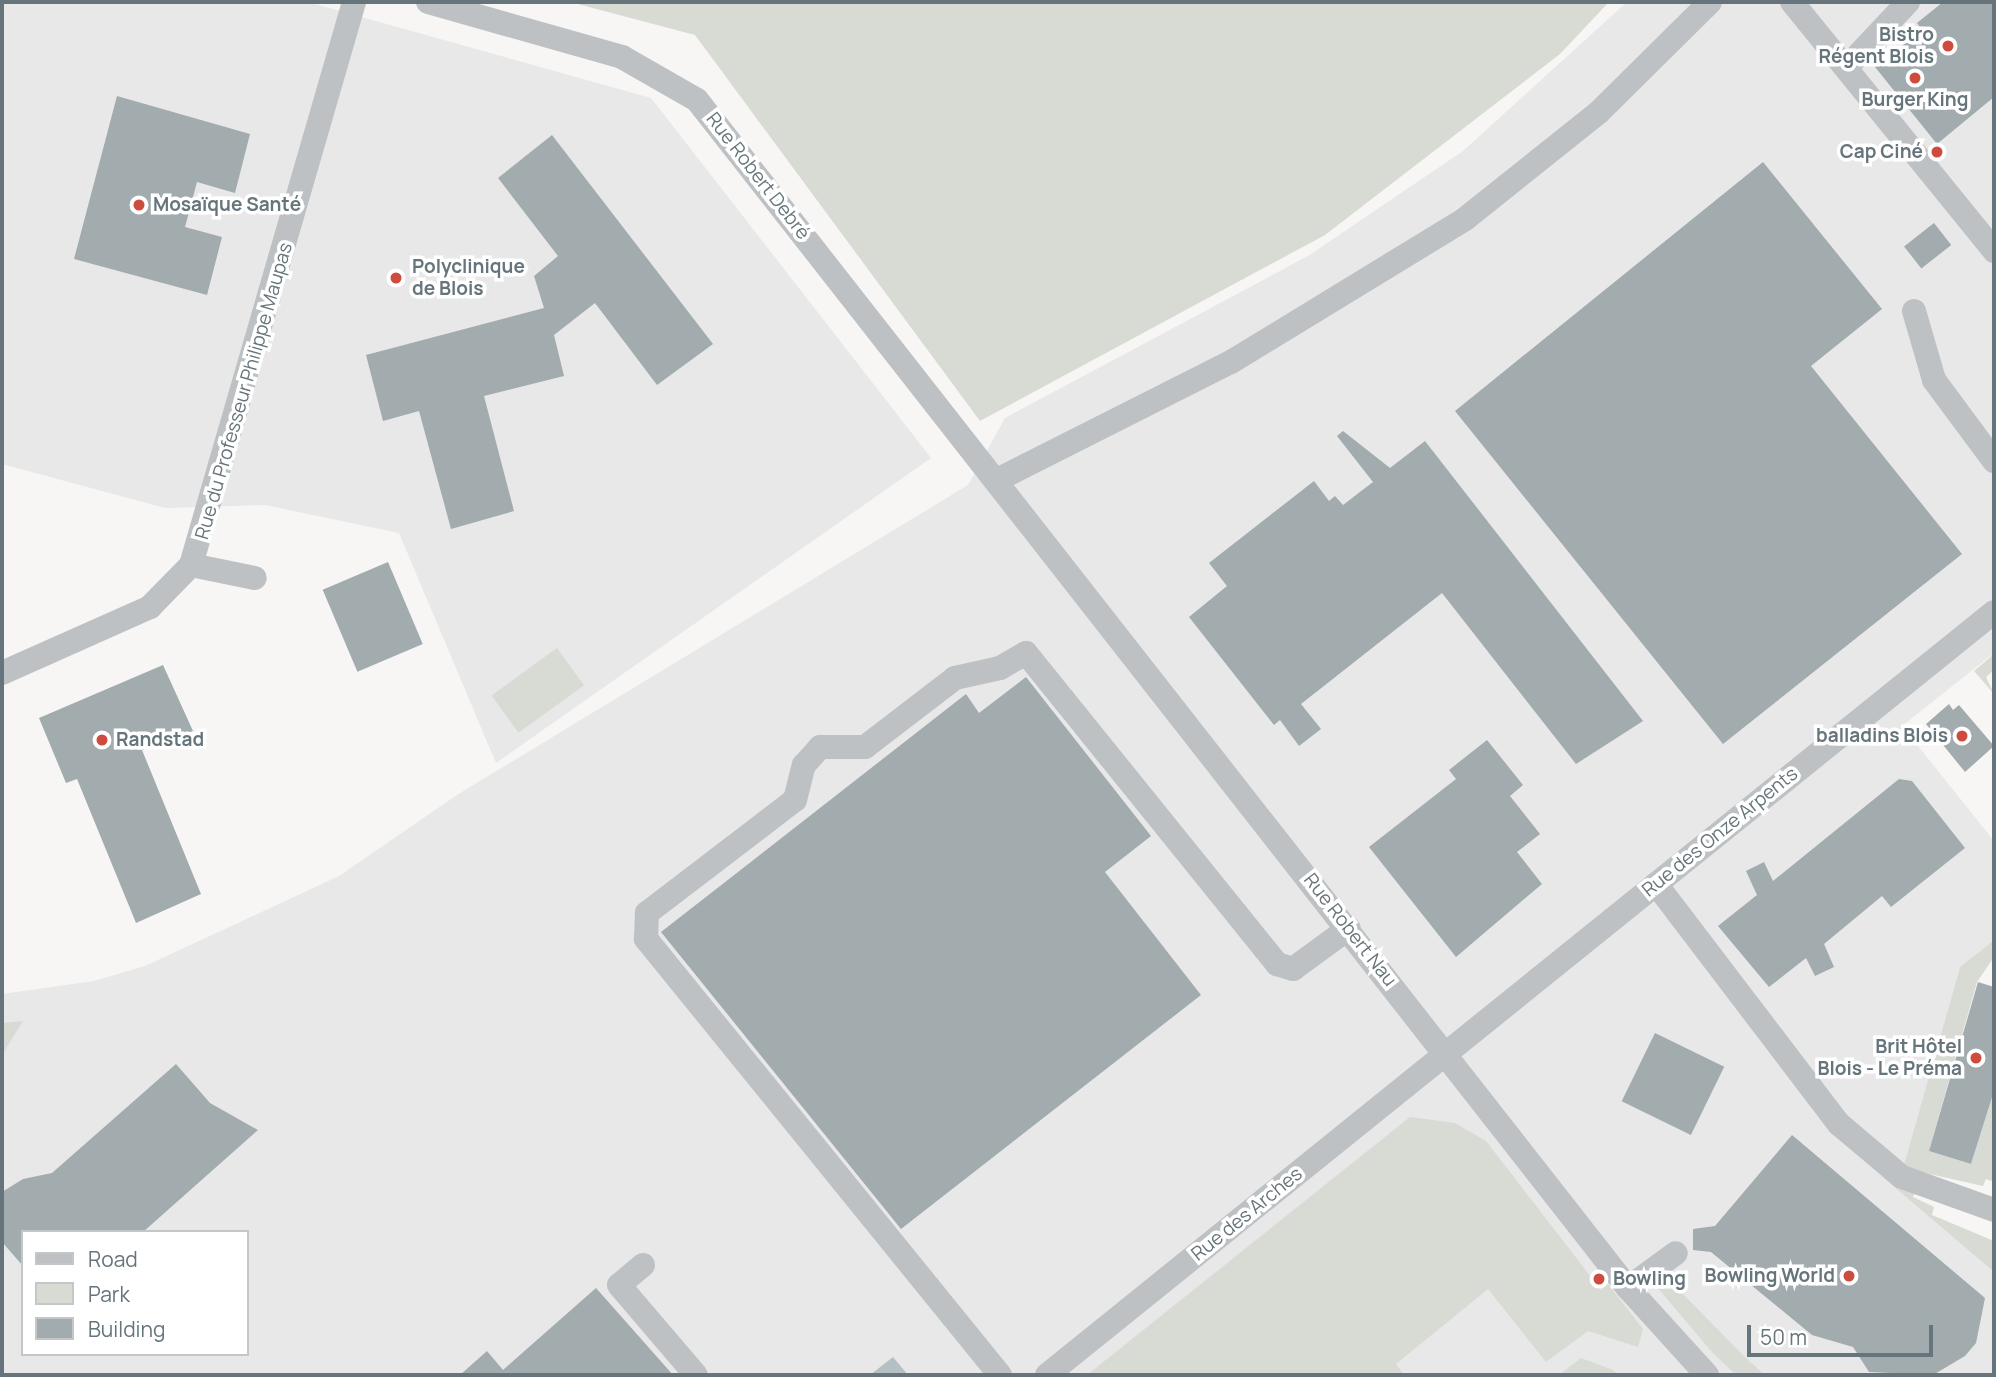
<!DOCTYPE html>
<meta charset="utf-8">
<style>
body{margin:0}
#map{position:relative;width:1996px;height:1377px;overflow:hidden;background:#f7f6f4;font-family:Manrope,sans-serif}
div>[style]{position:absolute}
.built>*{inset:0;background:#e7e8e7}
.green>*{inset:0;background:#d7dbd4;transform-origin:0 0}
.water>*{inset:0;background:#b4c0c3}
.building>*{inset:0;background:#a2abae;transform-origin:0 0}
.minor>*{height:24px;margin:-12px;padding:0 12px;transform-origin:12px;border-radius:12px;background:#bdc1c4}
.dots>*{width:19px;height:19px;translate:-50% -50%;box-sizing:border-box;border:4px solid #fff;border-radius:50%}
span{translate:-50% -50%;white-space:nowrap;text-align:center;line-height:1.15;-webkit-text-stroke:7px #fff;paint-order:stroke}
.poi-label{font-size:19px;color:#66757b;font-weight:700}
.right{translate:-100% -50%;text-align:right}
.left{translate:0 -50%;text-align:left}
.street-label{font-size:19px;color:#66757b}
.frame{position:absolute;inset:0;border:4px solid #66757b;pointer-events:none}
.legend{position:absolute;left:21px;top:1230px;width:228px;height:126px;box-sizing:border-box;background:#fff;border:2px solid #c2c8ca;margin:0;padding:9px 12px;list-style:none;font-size:21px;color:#66757b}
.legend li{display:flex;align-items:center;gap:14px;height:35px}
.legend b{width:35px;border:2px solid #c2c8ca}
.scale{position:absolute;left:1747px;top:1325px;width:186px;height:32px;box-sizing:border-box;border:4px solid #66757b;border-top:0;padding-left:9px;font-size:21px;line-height:24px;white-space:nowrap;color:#66757b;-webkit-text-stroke:5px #fff;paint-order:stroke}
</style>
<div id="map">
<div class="built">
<i style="clip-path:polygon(2px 2px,308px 2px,651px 98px,931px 458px,496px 763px,399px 533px,265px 505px,165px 508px,2px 464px)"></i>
<i style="clip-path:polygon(evenodd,1627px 2px,1994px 2px,1994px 653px,1902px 726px,1994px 841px,1994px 940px,1960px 967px,1903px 1168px,1880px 1175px,1994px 1272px,1994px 1375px,2px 1375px,2px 994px,94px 981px,145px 966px,339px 876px,457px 795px,968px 485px,1005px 418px,1308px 256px,1463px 151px,1627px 2px,23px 1232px,247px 1232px,247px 1354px,23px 1354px,23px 1232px)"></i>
</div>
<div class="green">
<i style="clip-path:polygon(570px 2px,1609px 2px,1560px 54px,1325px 235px,980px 421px,695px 35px)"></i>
<i style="left:557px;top:648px;width:46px;height:81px;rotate:54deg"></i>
<i style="clip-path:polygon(1994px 654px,1994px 670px,1986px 677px,1994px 694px,1974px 671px)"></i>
<i style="clip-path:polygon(1994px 940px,1994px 957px,1977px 982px,1929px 1151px,1971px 1164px,1994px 1091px,1994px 1182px,1986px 1179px,1983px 1186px,1903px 1168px,1960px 967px)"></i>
<i style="clip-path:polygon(23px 1021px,2px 1055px,2px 1023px)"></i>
<i style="clip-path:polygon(1410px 1117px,1455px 1123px,1486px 1141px,1601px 1290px,1608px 1284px,1643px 1329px,1638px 1347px,1588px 1331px,1546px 1362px,1488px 1289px,1396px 1364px,1404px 1375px,1087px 1375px)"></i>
<i style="clip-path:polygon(1880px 1175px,1915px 1191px,1913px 1197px,1934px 1207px,1932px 1215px,1994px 1241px,1994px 1272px)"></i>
<i style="clip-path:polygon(1668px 1279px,1749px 1361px,1765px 1375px,1736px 1375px,1712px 1352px,1657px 1287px)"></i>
<i style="clip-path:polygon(1581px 1358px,1613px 1370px,1618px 1375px,1559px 1375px)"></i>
</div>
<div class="water">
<i style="clip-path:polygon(893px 1357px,908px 1375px,870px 1375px)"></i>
</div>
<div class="building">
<i style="clip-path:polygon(1943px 2px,1994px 2px,1994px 97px,1937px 144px,1875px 67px,1922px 30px,1917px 23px)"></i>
<i style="clip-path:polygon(117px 96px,250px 134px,235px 193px,197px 182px,185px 227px,222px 237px,207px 295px,74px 259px)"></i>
<i style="clip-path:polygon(552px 135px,713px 344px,657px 385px,595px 303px,554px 335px,564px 376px,484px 396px,514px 511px,451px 529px,419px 411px,383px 421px,366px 355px,544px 308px,534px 276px,558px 256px,498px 178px)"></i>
<i style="clip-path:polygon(1763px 162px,1882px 309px,1811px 366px,1962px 554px,1723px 744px,1455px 411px)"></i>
<i style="left:1934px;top:223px;width:28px;height:38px;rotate:52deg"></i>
<i style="clip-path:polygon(1343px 431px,1390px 468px,1425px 441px,1643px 721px,1576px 764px,1442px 593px,1301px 704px,1321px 729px,1299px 746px,1280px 720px,1274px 725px,1189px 617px,1227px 586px,1209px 563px,1314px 481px,1329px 501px,1335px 496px,1343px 505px,1373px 482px,1337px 436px)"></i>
<i style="left:388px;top:562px;width:89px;height:71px;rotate:67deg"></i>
<i style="clip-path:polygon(163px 665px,193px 731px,142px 750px,201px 894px,136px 923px,77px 779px,66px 783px,39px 718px)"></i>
<i style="clip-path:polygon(1026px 677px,1151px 836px,1105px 872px,1201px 995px,901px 1229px,661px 932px,966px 694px,979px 713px)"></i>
<i style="clip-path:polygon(1949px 704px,1953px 710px,1959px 705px,1994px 746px,1965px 772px,1926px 724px)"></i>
<i style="clip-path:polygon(1487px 740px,1523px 785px,1510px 796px,1540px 834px,1517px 852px,1542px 884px,1456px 957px,1369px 847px,1456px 779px,1449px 770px)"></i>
<i style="clip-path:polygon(1899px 779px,1912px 781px,1965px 848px,1891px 907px,1882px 896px,1824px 944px,1834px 967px,1815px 976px,1806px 958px,1769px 987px,1718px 926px,1757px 895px,1746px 871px,1764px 862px,1773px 881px)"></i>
<i style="clip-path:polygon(1978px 982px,1994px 987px,1994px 1091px,1971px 1164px,1929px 1151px)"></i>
<i style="left:1655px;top:1033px;width:77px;height:76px;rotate:26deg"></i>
<i style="clip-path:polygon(176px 1064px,210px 1103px,258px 1130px,143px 1232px,23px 1232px,23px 1266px,2px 1242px,2px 1192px,23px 1179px,52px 1173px)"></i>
<i style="clip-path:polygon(1792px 1135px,1985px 1298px,1976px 1343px,1965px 1356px,1933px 1375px,1869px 1372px,1853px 1347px,1812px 1335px,1711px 1252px,1693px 1250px,1693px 1229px,1715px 1226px)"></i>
<i style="clip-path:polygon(596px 1288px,673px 1375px,460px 1375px,487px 1351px,503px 1370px)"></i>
</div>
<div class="minor">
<i style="left:428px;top:2px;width:202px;rotate:15.8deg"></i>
<i style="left:622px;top:57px;width:86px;rotate:29.8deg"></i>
<i style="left:697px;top:100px;width:1509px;rotate:51.92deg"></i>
<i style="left:1628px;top:1288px;width:118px;rotate:47.8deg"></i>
<i style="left:1792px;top:2px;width:321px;rotate:50.9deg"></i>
<i style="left:1847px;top:67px;width:89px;rotate:-46.8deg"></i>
<i style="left:1914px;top:311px;width:72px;rotate:73.8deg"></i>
<i style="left:1934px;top:380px;width:101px;rotate:53.5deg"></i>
<i style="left:997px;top:480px;width:262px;rotate:-26.8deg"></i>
<i style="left:1231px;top:362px;width:274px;rotate:-31.4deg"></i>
<i style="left:1465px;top:219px;width:171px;rotate:-38.6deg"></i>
<i style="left:1599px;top:112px;width:156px;rotate:-44.7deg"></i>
<i style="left:191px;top:565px;width:65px;rotate:11.5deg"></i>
<i style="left:2px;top:673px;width:162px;rotate:-24deg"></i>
<i style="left:150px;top:607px;width:59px;rotate:-45.7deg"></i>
<i style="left:191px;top:565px;width:586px;rotate:-73.85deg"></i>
<i style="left:1656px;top:884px;width:302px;rotate:52.7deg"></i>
<i style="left:1839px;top:1124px;width:82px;rotate:40.1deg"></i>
<i style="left:1902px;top:1177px;width:98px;rotate:19.7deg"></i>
<i style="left:643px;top:1265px;width:31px;rotate:140deg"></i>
<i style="left:619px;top:1285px;width:118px;rotate:49.5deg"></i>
<i style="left:1628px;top:1288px;width:59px;rotate:-36.1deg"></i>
<i style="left:1000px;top:1375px;width:562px;rotate:-129.07deg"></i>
<i style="left:646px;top:939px;width:26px;rotate:-88deg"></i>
<i style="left:647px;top:913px;width:186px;rotate:-37.4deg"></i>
<i style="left:795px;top:800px;width:36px;rotate:-76deg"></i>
<i style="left:804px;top:765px;width:24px;rotate:-48deg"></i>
<i style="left:820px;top:747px;width:45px"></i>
<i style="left:865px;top:747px;width:113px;rotate:-37.5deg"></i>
<i style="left:955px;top:678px;width:46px;rotate:-12.5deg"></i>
<i style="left:1000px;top:668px;width:30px;rotate:-30deg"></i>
<i style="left:1026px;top:653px;width:400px;rotate:51.1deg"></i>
<i style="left:1277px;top:964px;width:17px;rotate:17deg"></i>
<i style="left:1293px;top:969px;width:69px;rotate:-36.2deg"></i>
<i style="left:1047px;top:1375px;width:1216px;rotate:-38.86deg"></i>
</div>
<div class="dots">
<i style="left:1948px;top:46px;background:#cd4c3e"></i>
<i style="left:1915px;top:78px;background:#cd4c3e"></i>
<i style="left:1937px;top:152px;background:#cd4c3e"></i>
<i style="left:139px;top:205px;background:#cd4c3e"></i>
<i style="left:396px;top:278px;background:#cd4c3e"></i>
<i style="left:1962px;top:736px;background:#cd4c3e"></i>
<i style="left:102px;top:740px;background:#cd4c3e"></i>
<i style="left:1976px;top:1058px;background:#cd4c3e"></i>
<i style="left:1849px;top:1276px;background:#cd4c3e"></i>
<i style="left:1599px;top:1279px;background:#cd4c3e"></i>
</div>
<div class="poi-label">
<span class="right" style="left:1934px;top:46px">Bistro<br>Régent Blois</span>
<span style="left:1915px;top:100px">Burger King</span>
<span class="right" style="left:1923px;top:152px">Cap Ciné</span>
<span class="left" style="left:153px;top:205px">Mosaïque Santé</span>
<span class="left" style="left:412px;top:278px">Polyclinique<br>de Blois</span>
<span class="right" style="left:1948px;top:736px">balladins Blois</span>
<span class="left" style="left:116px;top:740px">Randstad</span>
<span class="right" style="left:1962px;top:1058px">Brit Hôtel<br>Blois - Le Préma</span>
<span class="right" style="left:1835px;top:1276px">Bowling World</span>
<span class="left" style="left:1613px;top:1279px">Bowling</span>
</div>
<div class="street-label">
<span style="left:758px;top:176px;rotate:52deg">Rue Robert Debré</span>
<span style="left:244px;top:391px;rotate:-74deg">Rue du Professeur Philippe Maupas</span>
<span style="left:1720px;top:832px;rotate:-39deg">Rue des Onze Arpents</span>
<span style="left:1350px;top:930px;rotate:52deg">Rue Robert Nau</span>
<span style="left:1247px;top:1214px;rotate:-39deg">Rue des Arches</span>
</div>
<div class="frame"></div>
<ul class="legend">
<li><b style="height:9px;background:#bdc1c4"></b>Road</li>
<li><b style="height:19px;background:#d7dbd4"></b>Park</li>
<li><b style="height:19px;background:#a2abae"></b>Building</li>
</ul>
<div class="scale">50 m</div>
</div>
